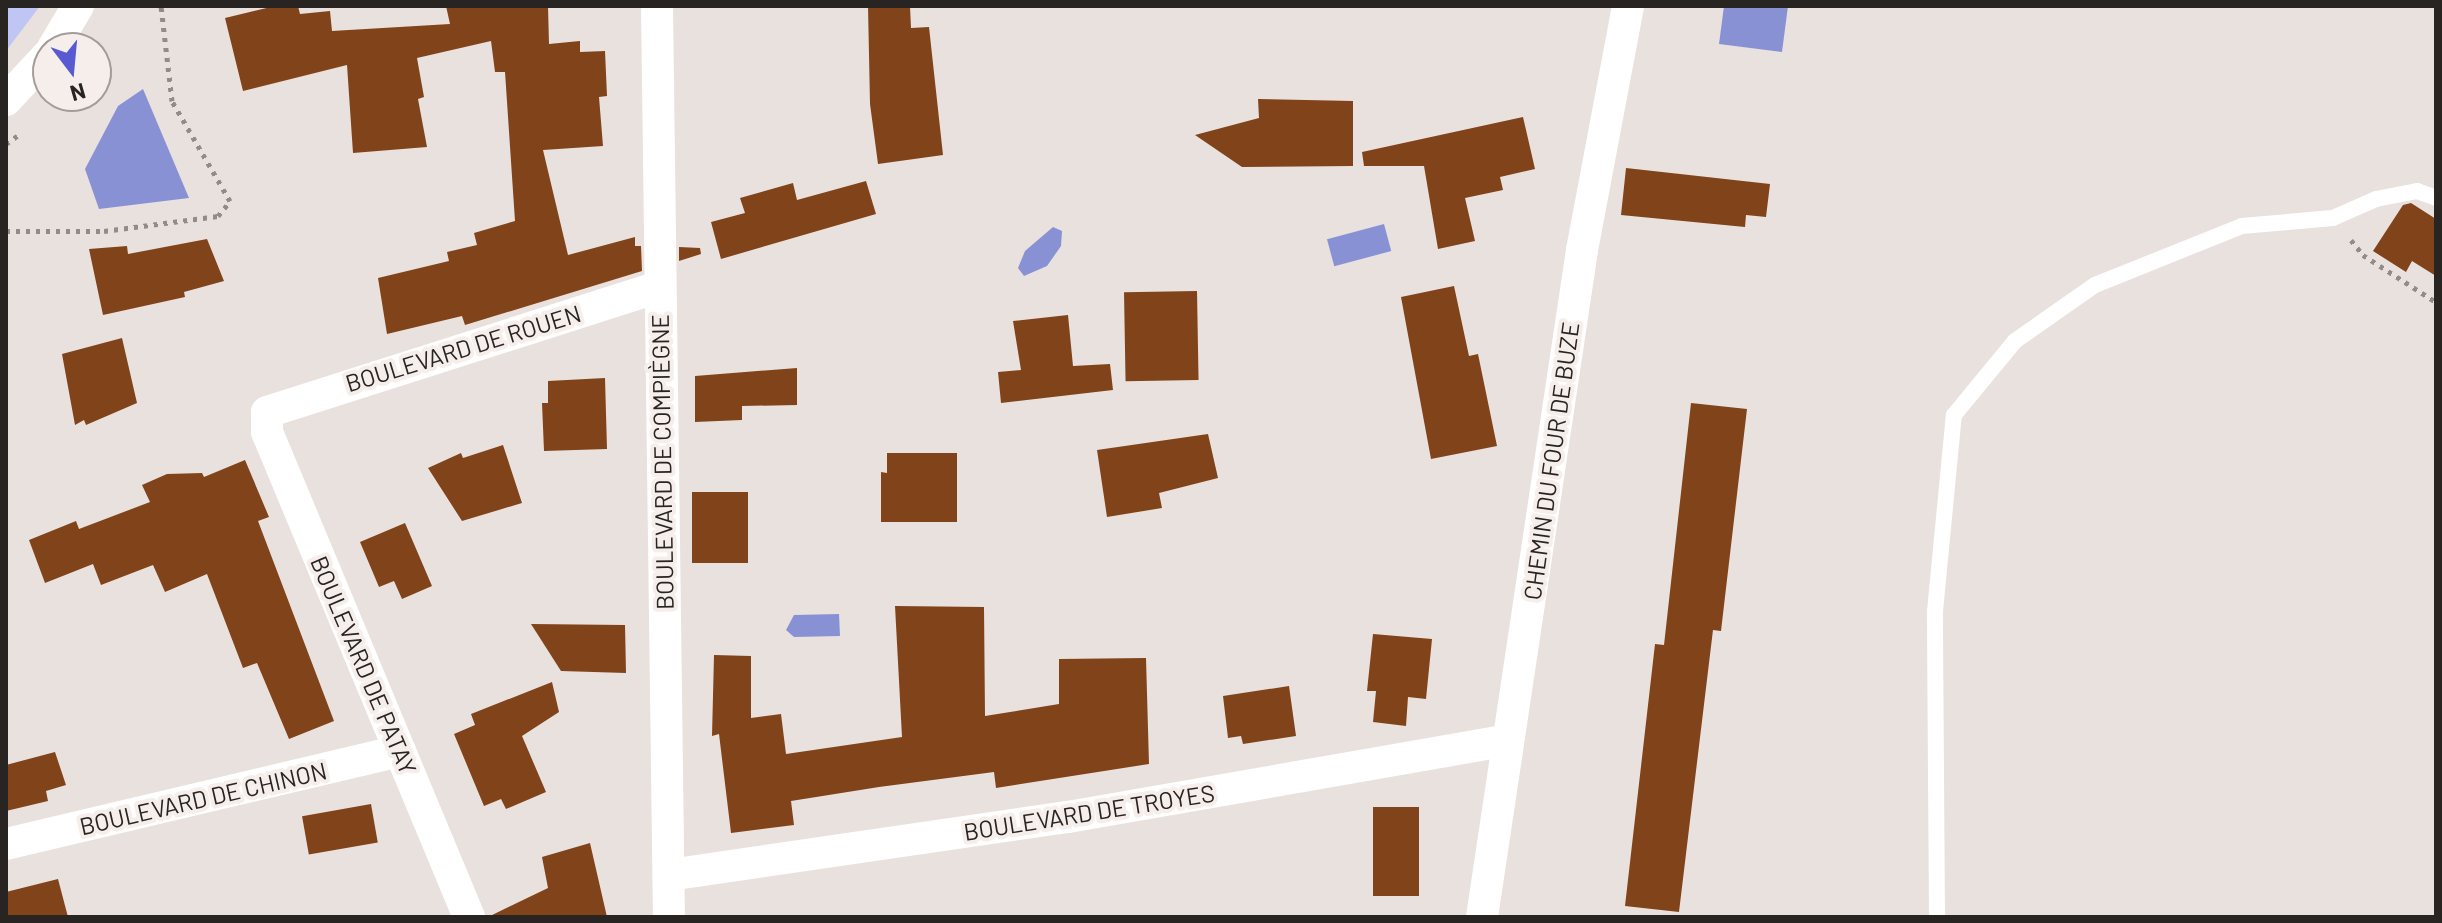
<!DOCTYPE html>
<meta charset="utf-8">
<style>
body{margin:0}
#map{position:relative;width:2442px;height:923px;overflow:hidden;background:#e9e1dd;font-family:Barlow,sans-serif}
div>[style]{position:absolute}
.green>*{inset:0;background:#bfc6f3}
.water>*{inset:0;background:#8991d5;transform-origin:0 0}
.building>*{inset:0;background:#81431a;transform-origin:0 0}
.path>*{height:5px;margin-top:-2.5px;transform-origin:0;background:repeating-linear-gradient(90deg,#918c88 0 4px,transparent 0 10px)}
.lane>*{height:16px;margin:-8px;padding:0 8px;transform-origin:8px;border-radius:8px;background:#fff}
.street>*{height:32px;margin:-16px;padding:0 16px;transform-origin:16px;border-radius:16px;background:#fff}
span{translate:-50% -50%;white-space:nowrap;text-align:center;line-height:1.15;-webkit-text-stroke:8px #f6eeea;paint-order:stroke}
.street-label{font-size:24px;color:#272422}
.frame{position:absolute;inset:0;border:8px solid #272422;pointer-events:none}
.north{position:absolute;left:32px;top:32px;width:80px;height:80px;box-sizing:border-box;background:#f6eeea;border:2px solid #a39d9a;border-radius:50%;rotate:164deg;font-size:22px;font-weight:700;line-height:32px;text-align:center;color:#272422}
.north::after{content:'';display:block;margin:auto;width:28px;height:36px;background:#5959d1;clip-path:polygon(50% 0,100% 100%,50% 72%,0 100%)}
</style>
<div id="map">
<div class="green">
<i style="clip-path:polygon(6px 6px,40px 6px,6px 51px)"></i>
</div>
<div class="water">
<i style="clip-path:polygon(1724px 6px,1788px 6px,1782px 52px,1719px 44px)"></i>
<i style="clip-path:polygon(143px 89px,189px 198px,99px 209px,85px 169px,118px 106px)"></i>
<i style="left:1384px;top:224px;width:28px;height:59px;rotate:75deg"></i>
<i style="clip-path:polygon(1053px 227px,1062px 231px,1061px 246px,1047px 266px,1024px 276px,1018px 268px,1025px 251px)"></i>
<i style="clip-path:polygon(839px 614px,840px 636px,794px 637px,786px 630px,794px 615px)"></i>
</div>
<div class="building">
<i style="clip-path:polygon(275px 6px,298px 6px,300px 14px,330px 11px,332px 31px,450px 24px,446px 6px,548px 6px,549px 44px,580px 41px,580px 52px,605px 51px,607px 96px,599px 97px,603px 146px,543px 150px,568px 255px,635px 237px,635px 246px,641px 246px,642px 271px,465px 325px,462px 316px,387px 334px,378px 278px,449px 261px,447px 252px,477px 245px,474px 233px,515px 221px,505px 72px,495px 72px,491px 41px,417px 58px,424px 97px,418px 99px,427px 147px,353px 153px,347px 65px,243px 91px,225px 18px)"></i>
<i style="clip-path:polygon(868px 6px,910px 6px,911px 28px,929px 27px,943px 155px,878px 164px,870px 104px)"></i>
<i style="clip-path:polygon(1258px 99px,1353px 101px,1353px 166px,1242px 167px,1195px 135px,1259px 118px)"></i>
<i style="clip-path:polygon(1523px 117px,1535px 169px,1500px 177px,1503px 190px,1465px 198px,1475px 241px,1438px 249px,1424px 166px,1364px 166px,1362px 152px)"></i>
<i style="clip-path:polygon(1626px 168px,1770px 184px,1766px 217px,1746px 215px,1745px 227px,1621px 215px)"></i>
<i style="clip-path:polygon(866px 181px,876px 214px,721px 259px,711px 222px,745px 213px,740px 198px,793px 183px,797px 200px)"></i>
<i style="clip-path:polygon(2411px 203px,2436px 219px,2436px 276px,2412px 261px,2406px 272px,2373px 251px,2403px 205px)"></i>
<i style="clip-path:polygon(207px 239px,224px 281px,184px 292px,185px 297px,103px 315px,89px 249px,127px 246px,128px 254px)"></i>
<i style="clip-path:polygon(679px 247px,700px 248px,701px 254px,679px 261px)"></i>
<i style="clip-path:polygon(1454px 286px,1469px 356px,1478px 354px,1497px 446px,1431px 459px,1401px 297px)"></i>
<i style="left:1197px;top:291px;width:89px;height:73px;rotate:89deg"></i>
<i style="clip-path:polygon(1068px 315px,1073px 366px,1110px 364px,1113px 390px,1001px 403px,998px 372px,1021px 370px,1013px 321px)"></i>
<i style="clip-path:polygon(122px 338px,137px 403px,86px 425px,84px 420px,75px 425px,62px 354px)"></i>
<i style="clip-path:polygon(797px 368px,797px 405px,742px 406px,742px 420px,695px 422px,695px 376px)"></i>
<i style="clip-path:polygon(605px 378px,607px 449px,544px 451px,542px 403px,548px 403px,548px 381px)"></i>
<i style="clip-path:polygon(1691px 403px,1747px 409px,1721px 631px,1713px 630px,1709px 663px,1679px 912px,1625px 906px,1655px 644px,1664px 645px)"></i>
<i style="clip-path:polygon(1208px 434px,1218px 478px,1159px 493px,1162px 508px,1107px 517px,1097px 450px)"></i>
<i style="clip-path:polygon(503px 445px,522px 503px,462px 521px,428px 468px,461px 453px,463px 458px)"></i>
<i style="clip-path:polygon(887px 453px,957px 453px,957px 522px,881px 522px,881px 472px,887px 473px)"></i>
<i style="clip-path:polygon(245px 460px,269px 517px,258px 521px,334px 721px,289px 739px,257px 663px,243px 668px,207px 574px,165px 592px,153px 565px,101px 585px,93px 564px,45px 583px,29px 540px,76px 521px,79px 529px,150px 502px,142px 485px,167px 474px,202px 473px,204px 477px)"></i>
<i style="left:692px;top:492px;width:56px;height:71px"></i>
<i style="clip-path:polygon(405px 523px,432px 586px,402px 599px,394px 581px,379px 587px,360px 542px)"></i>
<i style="clip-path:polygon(895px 606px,984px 607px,985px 716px,1059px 704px,1059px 659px,1146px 658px,1149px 764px,996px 788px,994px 772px,879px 787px,791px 801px,794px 825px,731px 833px,719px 734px,712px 736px,714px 655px,751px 656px,751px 718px,781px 714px,786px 754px,902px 737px)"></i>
<i style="clip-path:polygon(531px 624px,625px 625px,626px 673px,561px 671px)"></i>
<i style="clip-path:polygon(1373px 634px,1432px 639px,1426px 699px,1408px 697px,1406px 726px,1373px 722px,1376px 691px,1367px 691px)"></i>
<i style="clip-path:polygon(552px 682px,559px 712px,522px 736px,546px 792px,506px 809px,501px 799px,484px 806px,454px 734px,475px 725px,471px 714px)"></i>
<i style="clip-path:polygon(1289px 686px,1296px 736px,1243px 744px,1241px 736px,1228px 738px,1223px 696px)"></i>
<i style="clip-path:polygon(55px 752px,66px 785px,46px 791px,48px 801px,6px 811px,6px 765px)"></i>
<i style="left:371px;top:804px;width:39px;height:70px;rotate:80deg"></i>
<i style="left:1373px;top:807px;width:46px;height:89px"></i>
<i style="clip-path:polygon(590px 843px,607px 917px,488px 917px,548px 888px,542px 857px)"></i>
<i style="clip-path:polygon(58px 879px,68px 917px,6px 917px,6px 892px)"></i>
</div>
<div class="path">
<i style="left:6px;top:144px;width:14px;rotate:-36deg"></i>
<i style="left:6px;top:231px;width:98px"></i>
<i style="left:104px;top:231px;width:115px;rotate:-7.5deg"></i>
<i style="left:218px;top:216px;width:19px;rotate:-51deg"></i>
<i style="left:230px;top:201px;width:116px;rotate:-120.1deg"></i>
<i style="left:172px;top:101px;width:96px;rotate:-96.6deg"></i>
<i style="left:2351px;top:240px;width:19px;rotate:51deg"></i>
<i style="left:2363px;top:255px;width:87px;rotate:32.8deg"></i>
</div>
<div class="lane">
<i style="left:1937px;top:917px;width:306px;rotate:-90.4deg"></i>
<i style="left:1935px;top:611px;width:197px;rotate:-84.5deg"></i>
<i style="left:1954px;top:415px;width:96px;rotate:-50.5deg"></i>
<i style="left:2015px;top:341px;width:98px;rotate:-35deg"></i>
<i style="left:2095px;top:285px;width:158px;rotate:-21.9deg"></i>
<i style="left:2242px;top:226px;width:91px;rotate:-5deg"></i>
<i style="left:2333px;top:218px;width:47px;rotate:-23.8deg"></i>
<i style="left:2376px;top:199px;width:42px;rotate:-11deg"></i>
<i style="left:2417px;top:191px;width:20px;rotate:20deg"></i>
</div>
<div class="street">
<i style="left:657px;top:6px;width:911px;rotate:89.25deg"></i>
<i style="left:53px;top:48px;width:49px;rotate:-59.2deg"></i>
<i style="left:6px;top:100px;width:62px;rotate:-47deg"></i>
<i style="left:6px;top:844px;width:405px;rotate:-13.3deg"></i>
<i style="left:669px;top:875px;width:403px;rotate:-8.3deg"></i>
<i style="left:1068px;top:817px;width:446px;rotate:-9.9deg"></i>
<i style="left:469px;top:917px;width:525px;rotate:-112.61deg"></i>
<i style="left:267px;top:432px;width:20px;rotate:-90deg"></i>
<i style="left:267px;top:412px;width:411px;rotate:-17.7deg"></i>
<i style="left:1482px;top:917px;width:674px;rotate:-81.47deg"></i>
<i style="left:1582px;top:250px;width:248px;rotate:-79.3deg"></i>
</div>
<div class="street-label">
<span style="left:463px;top:348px;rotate:-17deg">BOULEVARD DE ROUEN</span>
<span style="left:1551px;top:461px;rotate:-82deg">CHEMIN DU FOUR DE BUZE</span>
<span style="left:662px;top:462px;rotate:-91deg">BOULEVARD DE COMPIÈGNE</span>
<span style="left:364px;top:665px;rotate:67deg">BOULEVARD DE PATAY</span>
<span style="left:203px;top:798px;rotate:-13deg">BOULEVARD DE CHINON</span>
<span style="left:1089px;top:812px;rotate:-9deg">BOULEVARD DE TROYES</span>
</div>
<div class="frame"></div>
<div class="north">N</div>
</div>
